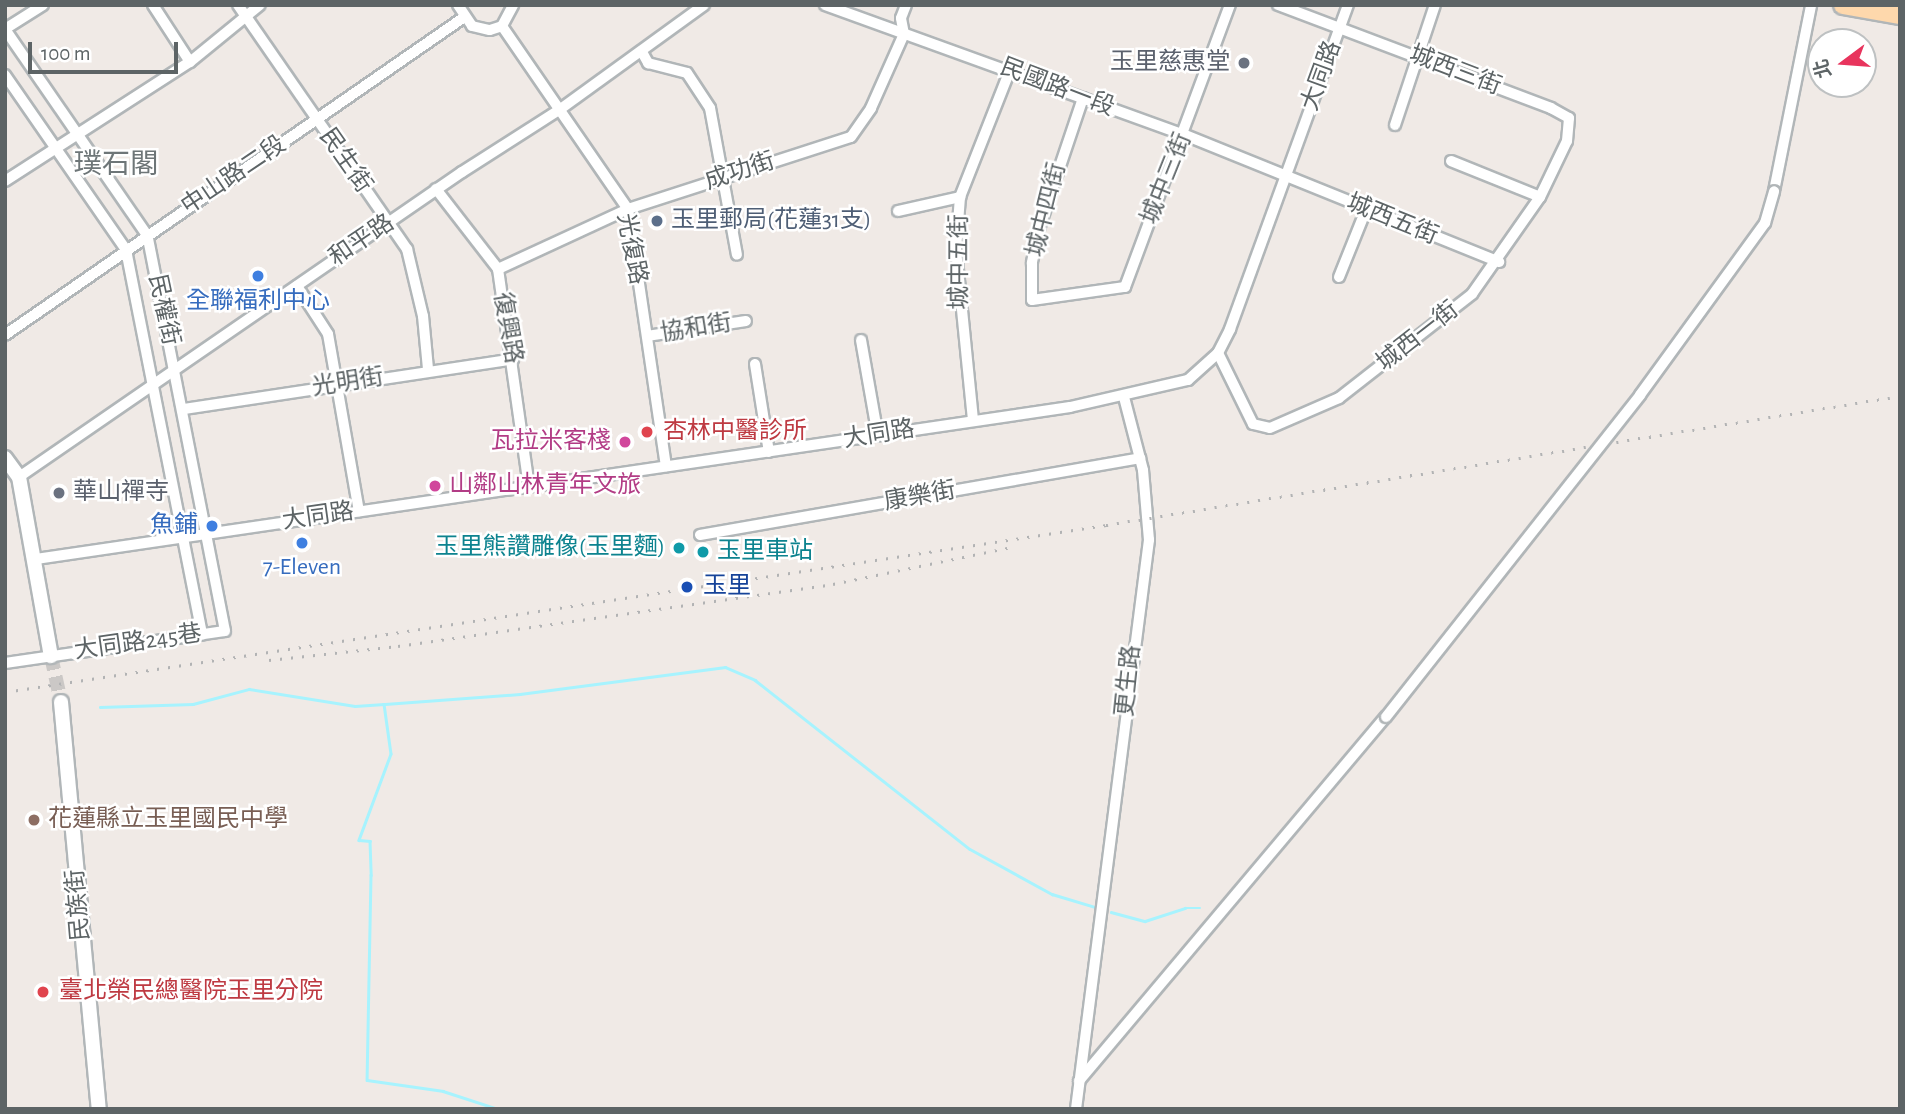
<!DOCTYPE html>
<meta charset="utf-8">
<style>
body{margin:0}
#map{position:relative;width:1905px;height:1114px;overflow:hidden;background:#f0eae6;font-family:"Alegreya Sans","Noto Sans TC",sans-serif}
div>[style]{position:absolute}
.stream>*{height:2.5px;margin:-1.25px;padding:0 1.25px;transform-origin:1.25px;border-radius:1.25px;background:#a7f3fe}
.tertiary-tunnel>*{height:14px;margin-top:-7px;transform-origin:0;background:repeating-linear-gradient(90deg,#cbc8c6 0 14px,transparent 0 21px)}
.roads{filter:drop-shadow(2px 0 #b1b6b8) drop-shadow(-2px 0 #b1b6b8) drop-shadow(0 2px #b1b6b8) drop-shadow(0 -2px #b1b6b8)}
.minor>*{height:10px;margin:-5px;padding:0 5px;transform-origin:5px;border-radius:5px;background:#fff}
.tertiary>*{height:14px;margin:-7px;padding:0 7px;transform-origin:7px;border-radius:7px;background:#fff}
.primary>*{height:18px;margin:-9px;padding:0 9px;transform-origin:9px;border-radius:9px;background:#fed8ac}
.rail>*{height:2.5px;margin-top:-1.25px;transform-origin:0;background:repeating-linear-gradient(90deg,#b2b3b4 0 2px,transparent 0 11px)}
.bridges{filter:drop-shadow(2px 0 #b1b6b8) drop-shadow(-2px 0 #b1b6b8) drop-shadow(0 2px #b1b6b8) drop-shadow(0 -2px #b1b6b8)}
.minor-bridge>*{height:10px;margin:-5px;padding:0 5px;transform-origin:5px;border-radius:5px;background:#fff}
.dots>*{width:19px;height:19px;translate:-50% -50%;box-sizing:border-box;border:4px solid #fff;border-radius:50%}
span{translate:-50% -50%;white-space:nowrap;text-align:center;line-height:1.15;-webkit-text-stroke:5px #fff;paint-order:stroke}
.worship-label{font-size:24px;color:#5b616d}
.right{translate:-100% -50%;text-align:right}
.left{translate:0 -50%;text-align:left}
.street-label{font-size:24px;color:#5d6466}
.service-label{font-size:24px;color:#4e5e75}
.shop-label{font-size:24px;color:#366cbe}
.health-label{font-size:24px;color:#be3a42}
.hotel-label{font-size:24px;color:#b23c85}
.culture-label{font-size:24px;color:#0d838f}
.transit-label{font-size:24px;color:#164399}
.education-label{font-size:24px;color:#785e54}
.quarter-label{font-size:28px;color:#6e7678}
.frame{position:absolute;inset:0;border:7px solid #5d6466;pointer-events:none}
.north{position:absolute;left:1807px;top:28px;width:70px;height:70px;box-sizing:border-box;background:#fff;border:2px solid #bec1c2;border-radius:50%;rotate:254deg;font-size:19px;font-weight:700;line-height:28px;text-align:center;color:#5d6466}
.north::after{content:'';display:block;margin:auto;width:24px;height:32px;background:#e8345d;clip-path:polygon(50% 0,100% 100%,50% 72%,0 100%)}
.scale{position:absolute;left:28px;top:42px;width:150px;height:32px;box-sizing:border-box;border:4px solid #5d6466;border-top:0;padding-left:9px;font-size:21px;line-height:24px;white-space:nowrap;color:#5d6466;-webkit-text-stroke:5px #fff;paint-order:stroke}
</style>
<div id="map">
<div class="stream">
<i style="left:385px;top:704px;width:135px;rotate:-4.2deg"></i>
<i style="left:520px;top:694px;width:207px;rotate:-7.5deg"></i>
<i style="left:725px;top:667px;width:33px;rotate:23deg"></i>
<i style="left:755px;top:680px;width:273px;rotate:38.2deg"></i>
<i style="left:970px;top:849px;width:94px;rotate:28.8deg"></i>
<i style="left:1052px;top:894px;width:45px;rotate:16.8deg"></i>
<i style="left:100px;top:707px;width:93px;rotate:-1.8deg"></i>
<i style="left:193px;top:704px;width:58px;rotate:-15deg"></i>
<i style="left:249px;top:689px;width:107px;rotate:9.1deg"></i>
<i style="left:355px;top:706px;width:29px;rotate:-4deg"></i>
<i style="left:384px;top:704px;width:50px;rotate:82deg"></i>
<i style="left:391px;top:754px;width:92px;rotate:110.4deg"></i>
<i style="left:359px;top:840px;width:11px;rotate:5deg"></i>
<i style="left:370px;top:841px;width:34px;rotate:88deg"></i>
<i style="left:371px;top:875px;width:205px;rotate:91.1deg"></i>
<i style="left:367px;top:1080px;width:77px;rotate:8.2deg"></i>
<i style="left:443px;top:1091px;width:58px;rotate:18.1deg"></i>
<i style="left:1111px;top:912px;width:35px;rotate:15deg"></i>
<i style="left:1145px;top:921px;width:42px;rotate:-18deg"></i>
<i style="left:1185px;top:908px;width:15px"></i>
</div>
<div class="tertiary-tunnel">
<i style="left:51px;top:656px;width:47px;rotate:77.7deg"></i>
</div>
<div class="roads">
<div class="minor">
<i style="left:153px;top:5px;width:68px;rotate:57deg"></i>
<i style="left:238px;top:5px;width:297px;rotate:55.3deg"></i>
<i style="left:407px;top:249px;width:69px;rotate:76.6deg"></i>
<i style="left:423px;top:316px;width:53px;rotate:84.6deg"></i>
<i style="left:458px;top:5px;width:25px;rotate:56deg"></i>
<i style="left:472px;top:26px;width:18px;rotate:13deg"></i>
<i style="left:490px;top:30px;width:13px;rotate:-18deg"></i>
<i style="left:502px;top:26px;width:24px;rotate:-62deg"></i>
<i style="left:825px;top:5px;width:383px;rotate:19.9deg"></i>
<i style="left:1185px;top:135px;width:339px;rotate:22deg"></i>
<i style="left:502px;top:26px;width:222px;rotate:55.5deg"></i>
<i style="left:628px;top:209px;width:260px;rotate:81.6deg"></i>
<i style="left:5px;top:29px;width:45px;rotate:-32.3deg"></i>
<i style="left:642px;top:52px;width:13px;rotate:61deg"></i>
<i style="left:648px;top:63px;width:40px;rotate:14.4deg"></i>
<i style="left:687px;top:73px;width:42px;rotate:56.7deg"></i>
<i style="left:710px;top:108px;width:149px;rotate:79.6deg"></i>
<i style="left:5px;top:75px;width:213px;rotate:55.3deg"></i>
<i style="left:126px;top:250px;width:392px;rotate:78.8deg"></i>
<i style="left:1083px;top:98px;width:138px;rotate:108.6deg"></i>
<i style="left:1039px;top:229px;width:35px;rotate:102deg"></i>
<i style="left:1032px;top:263px;width:37px;rotate:90deg"></i>
<i style="left:1032px;top:300px;width:94px;rotate:-8deg"></i>
<i style="left:1125px;top:287px;width:301px;rotate:-69.6deg"></i>
<i style="left:1395px;top:125px;width:126px;rotate:-71.6deg"></i>
<i style="left:1451px;top:161px;width:96px;rotate:22deg"></i>
<i style="left:5px;top:181px;width:220px;rotate:-32.8deg"></i>
<i style="left:190px;top:62px;width:90px;rotate:-39.2deg"></i>
<i style="left:436px;top:189px;width:101px;rotate:52.2deg"></i>
<i style="left:498px;top:269px;width:219px;rotate:81.9deg"></i>
<i style="left:1774px;top:191px;width:190px;rotate:-78.7deg"></i>
<i style="left:898px;top:211px;width:64px;rotate:-12.7deg"></i>
<i style="left:498px;top:269px;width:143px;rotate:-24.8deg"></i>
<i style="left:628px;top:209px;width:234px;rotate:-17.9deg"></i>
<i style="left:851px;top:137px;width:35px;rotate:-55deg"></i>
<i style="left:871px;top:108px;width:81px;rotate:-66deg"></i>
<i style="left:904px;top:34px;width:16px;rotate:-101deg"></i>
<i style="left:901px;top:18px;width:14px;rotate:-69deg"></i>
<i style="left:1339px;top:277px;width:72px;rotate:-68.1deg"></i>
<i style="left:297px;top:286px;width:57px;rotate:57.1deg"></i>
<i style="left:328px;top:334px;width:180px;rotate:80.1deg"></i>
<i style="left:5px;top:335px;width:557px;rotate:-34.69deg"></i>
<i style="left:647px;top:336px;width:100px;rotate:-8.6deg"></i>
<i style="left:861px;top:340px;width:97px;rotate:80deg"></i>
<i style="left:1218px;top:353px;width:79px;rotate:63.8deg"></i>
<i style="left:1253px;top:424px;width:17px;rotate:13deg"></i>
<i style="left:1270px;top:428px;width:75px;rotate:-23.5deg"></i>
<i style="left:1339px;top:398px;width:169px;rotate:-38deg"></i>
<i style="left:1472px;top:294px;width:118px;rotate:-55deg"></i>
<i style="left:1540px;top:197px;width:62px;rotate:-64.3deg"></i>
<i style="left:1567px;top:141px;width:23px;rotate:-85deg"></i>
<i style="left:1569px;top:118px;width:21px;rotate:-151deg"></i>
<i style="left:1551px;top:108px;width:292px;rotate:-159.3deg"></i>
<i style="left:755px;top:364px;width:89px;rotate:81deg"></i>
<i style="left:184px;top:409px;width:333px;rotate:-8.6deg"></i>
<i style="left:973px;top:420px;width:171px;rotate:-95.7deg"></i>
<i style="left:956px;top:250px;width:53px;rotate:-85.7deg"></i>
<i style="left:960px;top:197px;width:136px;rotate:-68.5deg"></i>
<i style="left:19px;top:477px;width:538px;rotate:-34.55deg"></i>
<i style="left:462px;top:172px;width:115px;rotate:-32.6deg"></i>
<i style="left:559px;top:110px;width:179px;rotate:-35.9deg"></i>
<i style="left:700px;top:535px;width:447px;rotate:-9.9deg"></i>
<i style="left:36px;top:559px;width:1045px;rotate:-8.36deg"></i>
<i style="left:1070px;top:407px;width:121px;rotate:-12.9deg"></i>
<i style="left:1188px;top:380px;width:40px;rotate:-42deg"></i>
<i style="left:1218px;top:353px;width:27px;rotate:-63deg"></i>
<i style="left:1230px;top:329px;width:345px;rotate:-70deg"></i>
<i style="left:5px;top:663px;width:222px;rotate:-8.3deg"></i>
<i style="left:225px;top:631px;width:404px;rotate:-101.1deg"></i>
<i style="left:147px;top:235px;width:250px;rotate:-124.6deg"></i>
<i style="left:1079px;top:1081px;width:476px;rotate:-49.9deg"></i>
<i style="left:1076px;top:1109px;width:574px;rotate:-82.69deg"></i>
<i style="left:1149px;top:540px;width:70px;rotate:-94.9deg"></i>
<i style="left:1143px;top:470px;width:75px;rotate:-104.6deg"></i>
</div>
<div class="tertiary">
<i style="left:5px;top:458px;width:24px;rotate:54deg"></i>
<i style="left:19px;top:477px;width:182px;rotate:79.9deg"></i>
<i style="left:61px;top:702px;width:409px;rotate:84.7deg"></i>
</div>
<div class="primary">
<i style="left:1843px;top:5px;width:58px;rotate:10deg"></i>
</div>
</div>
<div class="rail">
<i style="left:269px;top:660px;width:130px;rotate:-6.2deg"></i>
<i style="left:398px;top:646px;width:439px;rotate:-8.1deg"></i>
<i style="left:833px;top:584px;width:183px;rotate:-11.7deg"></i>
<i style="left:5px;top:692px;width:1114px;rotate:-8.62deg"></i>
<i style="left:1106px;top:525px;width:804px;rotate:-9.23deg"></i>
</div>
<div class="bridges">
<div class="minor-bridge">
<i style="left:1386px;top:717px;width:410px;rotate:-51.7deg"></i>
<i style="left:1640px;top:395px;width:213px;rotate:-54deg"></i>
<i style="left:1765px;top:223px;width:33px;rotate:-74deg"></i>
</div>
</div>
<div class="dots">
<i style="left:1244px;top:63px;background:#6b7280"></i>
<i style="left:657px;top:221px;background:#5c6f8a"></i>
<i style="left:258px;top:276px;background:#3f7fe0"></i>
<i style="left:647px;top:432px;background:#e0444e"></i>
<i style="left:625px;top:442px;background:#d1479c"></i>
<i style="left:435px;top:486px;background:#d1479c"></i>
<i style="left:59px;top:493px;background:#6b7280"></i>
<i style="left:212px;top:526px;background:#3f7fe0"></i>
<i style="left:302px;top:543px;background:#3f7fe0"></i>
<i style="left:679px;top:548px;background:#0f9aa8"></i>
<i style="left:703px;top:552px;background:#0f9aa8"></i>
<i style="left:687px;top:587px;background:#1a4fb4"></i>
<i style="left:34px;top:820px;background:#8d6e63"></i>
<i style="left:43px;top:992px;background:#e0444e"></i>
</div>
<div class="worship-label">
<span class="right" style="left:1230px;top:63px">玉里慈惠堂</span>
<span class="left" style="left:73px;top:493px">華山禪寺</span>
</div>
<div class="street-label">
<span style="left:1455px;top:71px;rotate:21deg">城西三街</span>
<span style="left:1322px;top:76px;rotate:-70deg">大同路</span>
<span style="left:1057px;top:88px;rotate:21deg">民國路一段</span>
<span style="left:345px;top:161px;rotate:55deg">民生街</span>
<span style="left:740px;top:172px;rotate:-18deg">成功街</span>
<span style="left:234px;top:176px;rotate:-34deg">中山路二段</span>
<span style="left:1167px;top:179px;rotate:-68deg">城中三街</span>
<span style="left:1047px;top:210px;rotate:-76deg">城中四街</span>
<span style="left:1392px;top:220px;rotate:22deg">城西五街</span>
<span style="left:362px;top:241px;rotate:-34deg">和平路</span>
<span style="left:631px;top:249px;rotate:79deg">光復路</span>
<span style="left:960px;top:262px;rotate:-90deg">城中五街</span>
<span style="left:163px;top:310px;rotate:78deg">民權街</span>
<span style="left:507px;top:328px;rotate:80deg">復興路</span>
<span style="left:696px;top:329px;rotate:-9deg">協和街</span>
<span style="left:1418px;top:337px;rotate:-38deg">城西一街</span>
<span style="left:348px;top:383px;rotate:-9deg">光明街</span>
<span style="left:879px;top:435px;rotate:-9deg">大同路</span>
<span style="left:920px;top:497px;rotate:-10deg">康樂街</span>
<span style="left:318px;top:517px;rotate:-8deg">大同路</span>
<span style="left:138px;top:643px;rotate:-8deg">大同路245巷</span>
<span style="left:1129px;top:681px;rotate:-84deg">更生路</span>
<span style="left:79px;top:905px;rotate:-95deg">民族街</span>
</div>
<div class="service-label">
<span class="left" style="left:671px;top:221px">玉里郵局(花蓮31支)</span>
</div>
<div class="shop-label">
<span style="left:258px;top:302px">全聯福利中心</span>
<span class="right" style="left:198px;top:526px">魚鋪</span>
<span style="left:302px;top:568px">7-Eleven</span>
</div>
<div class="health-label">
<span class="left" style="left:663px;top:432px">杏林中醫診所</span>
<span class="left" style="left:59px;top:992px">臺北榮民總醫院玉里分院</span>
</div>
<div class="hotel-label">
<span class="right" style="left:611px;top:442px">瓦拉米客棧</span>
<span class="left" style="left:449px;top:486px">山鄰山林青年文旅</span>
</div>
<div class="culture-label">
<span class="right" style="left:665px;top:548px">玉里熊讚雕像(玉里麵)</span>
<span class="left" style="left:717px;top:552px">玉里車站</span>
</div>
<div class="transit-label">
<span class="left" style="left:703px;top:587px">玉里</span>
</div>
<div class="education-label">
<span class="left" style="left:48px;top:820px">花蓮縣立玉里國民中學</span>
</div>
<div class="quarter-label">
<span style="left:116px;top:165px">璞石閣</span>
</div>
<div class="frame"></div>
<div class="north">北</div>
<div class="scale">100 m</div>
</div>
